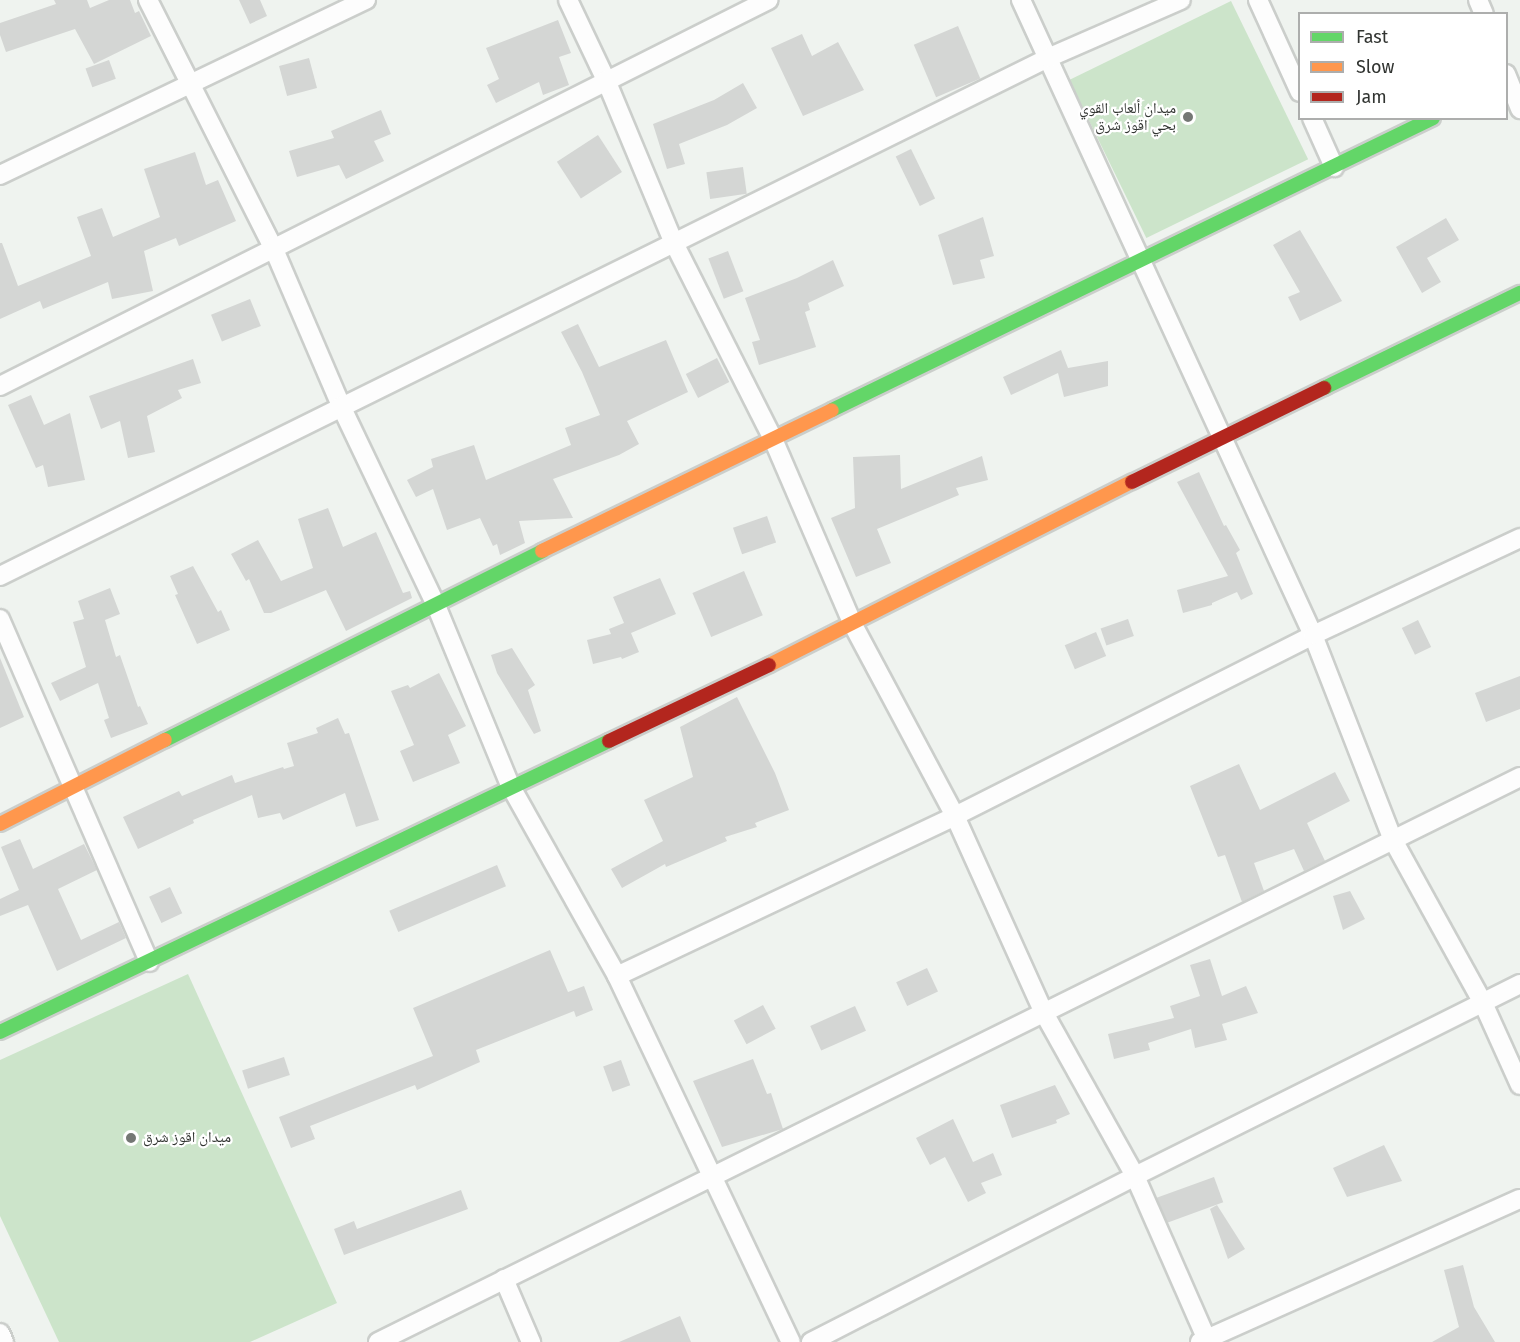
<!DOCTYPE html>
<meta charset="utf-8">
<style>
body{margin:0}
#map{position:relative;width:1520px;height:1342px;overflow:hidden;background:#eff3ef;font-family:"Fira Sans","Noto Naskh Arabic",sans-serif}
div>[style]{position:absolute}
.green>*{inset:0;background:#cce4ca;transform-origin:0 0}
.building>*{inset:0;background:#d4d6d4;transform-origin:0 0}
.roads{filter:drop-shadow(2px 0 #cbcecb) drop-shadow(-2px 0 #cbcecb) drop-shadow(0 2px #cbcecb) drop-shadow(0 -2px #cbcecb)}
.street>*{height:18px;margin:-9px;padding:0 9px;transform-origin:9px;border-radius:9px;background:#fdfdfd}
.fast>*{height:14px;margin:-7px;padding:0 7px;transform-origin:7px;border-radius:7px;background:#63d668}
.slow>*{height:14px;margin:-7px;padding:0 7px;transform-origin:7px;border-radius:7px;background:#ff974d}
.jam>*{height:14px;margin:-7px;padding:0 7px;transform-origin:7px;border-radius:7px;background:#b3261e}
.dots>*{width:16px;height:16px;translate:-50% -50%;box-sizing:border-box;border:3px solid #fff;border-radius:50%}
span{translate:-50% -50%;white-space:nowrap;text-align:center;line-height:1.15;-webkit-text-stroke:4.5px #fff;paint-order:stroke}
.poi-label{font-size:15px;color:#313431}
.right{translate:-100% -50%;text-align:right}
.left{translate:0 -50%;text-align:left}
.legend{position:absolute;left:1298px;top:12px;width:210px;height:108px;box-sizing:border-box;background:#fff;border:2px solid #adaead;margin:0;padding:8px 10px;list-style:none;font-size:18px;color:#313431}
.legend li{display:flex;align-items:center;gap:12px;height:30px}
.legend b{width:30px;border:2px solid #adaead}
</style>
<div id="map">
<div class="green">
<i style="left:1231px;top:1px;width:176px;height:180px;rotate:64deg"></i>
<i style="clip-path:polygon(188px 974px,337px 1303px,250px 1342px,59px 1342px,0 1216px,0 1060px)"></i>
</div>
<div class="building">
<i style="clip-path:polygon(54px 0,87px 0,90px 8px,109px 0,130px 0,135px 13px,139px 11px,151px 36px,94px 64px,75px 29px,6px 52px,0 35px,0 23px,56px 4px)"></i>
<i style="clip-path:polygon(239px 0,260px 0,267px 16px,250px 24px)"></i>
<i style="clip-path:polygon(558px 20px,571px 53px,559px 57px,569px 85px,543px 95px,539px 82px,496px 103px,487px 85px,499px 79px,486px 48px)"></i>
<i style="left:958px;top:26px;width:57px;height:48px;rotate:67deg"></i>
<i style="clip-path:polygon(802px 34px,812px 56px,838px 42px,864px 90px,803px 116px,771px 48px)"></i>
<i style="left:309px;top:58px;width:31px;height:31px;rotate:75deg"></i>
<i style="left:109px;top:60px;width:20px;height:25px;rotate:70deg"></i>
<i style="clip-path:polygon(743px 83px,757px 108px,727px 125px,679px 144px,685px 164px,667px 169px,653px 124px,714px 100px)"></i>
<i style="clip-path:polygon(381px 110px,391px 134px,374px 141px,384px 161px,346px 179px,339px 165px,297px 177px,289px 151px,334px 138px,331px 131px)"></i>
<i style="left:598px;top:135px;width:44px;height:49px;rotate:57deg"></i>
<i style="left:911px;top:149px;width:55px;height:17px;rotate:64deg"></i>
<i style="clip-path:polygon(195px 152px,206px 185px,218px 180px,236px 221px,179px 246px,176px 238px,144px 251px,153px 291px,112px 299px,108px 282px,43px 309px,40px 301px,0 319px,0 243px,2px 243px,18px 286px,91px 256px,77px 217px,102px 208px,113px 237px,160px 217px,144px 169px)"></i>
<i style="left:743px;top:167px;width:27px;height:37px;rotate:82deg"></i>
<i style="clip-path:polygon(983px 217px,994px 256px,980px 260px,985px 278px,953px 285px,938px 235px)"></i>
<i style="clip-path:polygon(1446px 218px,1459px 240px,1427px 258px,1441px 282px,1422px 293px,1396px 247px)"></i>
<i style="clip-path:polygon(1300px 230px,1342px 301px,1300px 321px,1288px 297px,1300px 292px,1273px 245px)"></i>
<i style="left:728px;top:251px;width:43px;height:21px;rotate:69deg"></i>
<i style="clip-path:polygon(833px 260px,844px 286px,808px 303px,810px 310px,805px 312px,816px 347px,759px 365px,752px 342px,760px 340px,745px 298px,797px 278px)"></i>
<i style="left:250px;top:299px;width:29px;height:42px;rotate:68deg"></i>
<i style="clip-path:polygon(578px 324px,599px 367px,666px 340px,688px 392px,627px 421px,639px 444px,619px 455px,553px 479px,573px 518px,519px 521px,525px 543px,500px 555px,497px 544px,493px 546px,480px 518px,447px 530px,433px 489px,416px 497px,407px 480px,433px 467px,431px 459px,474px 445px,486px 480px,571px 445px,565px 428px,600px 415px,582px 372px,561px 332px)"></i>
<i style="clip-path:polygon(1061px 350px,1068px 368px,1108px 361px,1108px 386px,1064px 397px,1058px 373px,1011px 395px,1003px 377px)"></i>
<i style="left:717px;top:358px;width:27px;height:35px;rotate:63deg"></i>
<i style="clip-path:polygon(193px 359px,201px 383px,178px 390px,182px 398px,147px 416px,155px 452px,128px 458px,120px 421px,101px 429px,89px 396px)"></i>
<i style="clip-path:polygon(31px 395px,44px 425px,70px 413px,85px 480px,48px 487px,43px 465px,36px 468px,8px 405px)"></i>
<i style="clip-path:polygon(900px 455px,901px 489px,982px 456px,988px 480px,956px 488px,959px 495px,877px 529px,891px 563px,856px 577px,831px 518px,855px 508px,853px 457px)"></i>
<i style="clip-path:polygon(1199px 472px,1224px 526px,1226px 525px,1240px 550px,1236px 553px,1253px 594px,1241px 600px,1237px 592px,1212px 603px,1212px 605px,1183px 613px,1177px 590px,1228px 576px,1177px 482px)"></i>
<i style="clip-path:polygon(328px 508px,343px 547px,376px 532px,403px 593px,410px 591px,412px 598px,346px 631px,326px 590px,271px 613px,264px 613px,249px 579px,246px 581px,231px 554px,258px 540px,281px 581px,313px 568px,298px 519px)"></i>
<i style="left:767px;top:516px;width:28px;height:36px;rotate:71deg"></i>
<i style="clip-path:polygon(193px 566px,218px 612px,221px 610px,230px 630px,197px 644px,175px 595px,178px 594px,170px 576px)"></i>
<i style="left:744px;top:571px;width:48px;height:56px;rotate:67deg"></i>
<i style="clip-path:polygon(660px 578px,676px 614px,631px 633px,639px 652px,622px 659px,621px 657px,593px 664px,587px 640px,611px 634px,609px 629px,624px 623px,613px 597px)"></i>
<i style="clip-path:polygon(110px 588px,120px 614px,105px 620px,116px 657px,120px 655px,138px 707px,140px 706px,148px 724px,111px 738px,104px 720px,109px 718px,98px 683px,60px 701px,51px 683px,86px 667px,73px 622px,84px 619px,78px 601px)"></i>
<i style="left:1128px;top:619px;width:18px;height:29px;rotate:71deg"></i>
<i style="left:1418px;top:620px;width:30px;height:18px;rotate:64deg"></i>
<i style="left:1096px;top:632px;width:26px;height:34px;rotate:67deg"></i>
<i style="clip-path:polygon(512px 648px,535px 685px,528px 690px,541px 731px,534px 734px,497px 673px,491px 655px)"></i>
<i style="clip-path:polygon(0 658px,24px 717px,0 728px)"></i>
<i style="clip-path:polygon(439px 673px,466px 726px,448px 735px,460px 763px,413px 782px,400px 751px,414px 745px,391px 691px,408px 685px,410px 688px)"></i>
<i style="clip-path:polygon(1520px 676px,1520px 709px,1486px 722px,1475px 693px)"></i>
<i style="clip-path:polygon(737px 697px,775px 773px,789px 810px,755px 823px,757px 827px,725px 837px,727px 841px,666px 867px,665px 864px,622px 888px,611px 869px,663px 841px,644px 800px,693px 777px,680px 727px)"></i>
<i style="clip-path:polygon(338px 718px,345px 734px,349px 733px,379px 820px,356px 827px,345px 793px,283px 820px,280px 813px,258px 818px,252px 795px,193px 820px,194px 823px,138px 849px,123px 817px,179px 791px,182px 796px,232px 775px,235px 783px,283px 767px,284px 769px,294px 766px,287px 743px,318px 733px,316px 728px)"></i>
<i style="clip-path:polygon(1239px 764px,1260px 810px,1335px 772px,1350px 801px,1307px 823px,1325px 861px,1304px 871px,1294px 849px,1254px 863px,1264px 891px,1242px 902px,1225px 855px,1218px 857px,1190px 786px)"></i>
<i style="clip-path:polygon(20px 839px,33px 869px,84px 844px,97px 870px,58px 889px,81px 940px,119px 922px,126px 938px,57px 971px,28px 905px,0 916px,0 899px,19px 890px,1px 847px)"></i>
<i style="left:497px;top:865px;width:23px;height:117px;rotate:67deg"></i>
<i style="left:170px;top:887px;width:29px;height:23px;rotate:65deg"></i>
<i style="clip-path:polygon(1350px 891px,1365px 919px,1343px 930px,1333px 896px)"></i>
<i style="clip-path:polygon(550px 950px,568px 992px,584px 986px,593px 1010px,576px 1017px,574px 1011px,476px 1050px,480px 1062px,417px 1090px,415px 1085px,310px 1126px,315px 1139px,291px 1148px,279px 1117px,433px 1056px,413px 1008px)"></i>
<i style="clip-path:polygon(1210px 959px,1222px 996px,1246px 986px,1258px 1013px,1222px 1024px,1227px 1040px,1195px 1048px,1191px 1029px,1148px 1043px,1150px 1050px,1114px 1059px,1108px 1034px,1174px 1018px,1170px 1006px,1200px 996px,1190px 965px)"></i>
<i style="left:927px;top:968px;width:26px;height:34px;rotate:65deg"></i>
<i style="left:763px;top:1005px;width:27px;height:33px;rotate:62deg"></i>
<i style="left:855px;top:1006px;width:27px;height:49px;rotate:66deg"></i>
<i style="left:284px;top:1057px;width:19px;height:44px;rotate:72deg"></i>
<i style="clip-path:polygon(753px 1059px,767px 1094px,771px 1093px,783px 1129px,722px 1147px,693px 1081px)"></i>
<i style="left:621px;top:1060px;width:27px;height:19px;rotate:70deg"></i>
<i style="clip-path:polygon(1055px 1085px,1070px 1114px,1056px 1120px,1057px 1123px,1012px 1138px,1000px 1105px)"></i>
<i style="clip-path:polygon(953px 1119px,973px 1162px,993px 1153px,1002px 1175px,981px 1183px,986px 1193px,968px 1202px,945px 1157px,930px 1165px,916px 1138px)"></i>
<i style="clip-path:polygon(1384px 1145px,1402px 1181px,1347px 1197px,1333px 1168px)"></i>
<i style="left:1214px;top:1177px;width:27px;height:61px;rotate:70deg"></i>
<i style="clip-path:polygon(461px 1190px,468px 1209px,344px 1255px,334px 1229px,354px 1221px,357px 1229px)"></i>
<i style="clip-path:polygon(1217px 1205px,1245px 1249px,1228px 1259px,1210px 1209px)"></i>
<i style="clip-path:polygon(1463px 1265px,1474px 1307px,1495px 1342px,1432px 1342px,1459px 1327px,1444px 1270px)"></i>
<i style="clip-path:polygon(680px 1316px,691px 1342px,619px 1342px)"></i>
</div>
<div class="roads">
<div class="street">
<i style="left:148px;top:0;width:277px;rotate:63.2deg"></i>
<i style="left:273px;top:247px;width:173px;rotate:66.8deg"></i>
<i style="left:341px;top:406px;width:218px;rotate:64.5deg"></i>
<i style="left:435px;top:603px;width:199px;rotate:67.6deg"></i>
<i style="left:511px;top:787px;width:217px;rotate:60.7deg"></i>
<i style="left:617px;top:976px;width:405px;rotate:64.6deg"></i>
<i style="left:568px;top:0;width:89px;rotate:64.6deg"></i>
<i style="left:606px;top:80px;width:177px;rotate:67.4deg"></i>
<i style="left:674px;top:243px;width:220px;rotate:63.2deg"></i>
<i style="left:773px;top:439px;width:202px;rotate:66.7deg"></i>
<i style="left:853px;top:625px;width:217px;rotate:61.9deg"></i>
<i style="left:955px;top:816px;width:216px;rotate:65.7deg"></i>
<i style="left:1044px;top:1013px;width:187px;rotate:60.8deg"></i>
<i style="left:1135px;top:1176px;width:181px;rotate:66.3deg"></i>
<i style="left:1021px;top:0;width:699px;rotate:65.31deg"></i>
<i style="left:1313px;top:635px;width:220px;rotate:68.7deg"></i>
<i style="left:1393px;top:840px;width:186px;rotate:61.1deg"></i>
<i style="left:1483px;top:1003px;width:90px;rotate:65.7deg"></i>
<i style="left:1258px;top:0;width:101px;rotate:65.5deg"></i>
<i style="left:1478px;top:0;width:15px;rotate:67deg"></i>
<i style="left:1506px;top:74px;width:38px;rotate:68deg"></i>
<i style="left:1312px;top:118px;width:54px;rotate:65.8deg"></i>
<i style="left:0;top:175px;width:406px;rotate:-25.6deg"></i>
<i style="left:0;top:386px;width:860px;rotate:-26.68deg"></i>
<i style="left:0;top:576px;width:1169px;rotate:-26.3deg"></i>
<i style="left:1048px;top:58px;width:145px;rotate:-23.6deg"></i>
<i style="left:0;top:619px;width:374px;rotate:66.5deg"></i>
<i style="left:617px;top:976px;width:374px;rotate:-25.3deg"></i>
<i style="left:955px;top:816px;width:401px;rotate:-26.8deg"></i>
<i style="left:1313px;top:635px;width:229px;rotate:-25.1deg"></i>
<i style="left:504px;top:1279px;width:69px;rotate:66.8deg"></i>
<i style="left:0;top:1333px;width:10px;rotate:66deg"></i>
<i style="left:378px;top:1342px;width:1274px;rotate:-26.32deg"></i>
<i style="left:811px;top:1342px;width:364px;rotate:-27.1deg"></i>
<i style="left:1135px;top:1176px;width:430px;rotate:-26.5deg"></i>
<i style="left:1200px;top:1342px;width:350px;rotate:-24.1deg"></i>
</div>
<div class="fast">
<i style="left:1324px;top:388px;width:218px;rotate:-25.9deg"></i>
<i style="left:832px;top:410px;width:668px;rotate:-25.91deg"></i>
<i style="left:165px;top:740px;width:422px;rotate:-26.6deg"></i>
<i style="left:0;top:1032px;width:675px;rotate:-25.54deg"></i>
</div>
<div class="slow">
<i style="left:542px;top:551px;width:322px;rotate:-25.9deg"></i>
<i style="left:769px;top:665px;width:407px;rotate:-26.8deg"></i>
<i style="left:0;top:824px;width:185px;rotate:-27deg"></i>
</div>
<div class="jam">
<i style="left:1132px;top:482px;width:214px;rotate:-26.1deg"></i>
<i style="left:609px;top:741px;width:177px;rotate:-25.4deg"></i>
</div>
</div>
<div class="dots">
<i style="left:1188px;top:117px;background:#747774"></i>
<i style="left:131px;top:1138px;background:#747774"></i>
</div>
<div class="poi-label">
<span class="right" style="left:1176px;top:117px">ميدان ألعاب القوي<br>بحي اقوز شرق</span>
<span class="left" style="left:143px;top:1138px">ميدان اقوز شرق</span>
</div>
<ul class="legend">
<li><b style="height:8px;background:#63d668"></b>Fast</li>
<li><b style="height:8px;background:#ff974d"></b>Slow</li>
<li><b style="height:8px;background:#b3261e"></b>Jam</li>
</ul>
</div>
